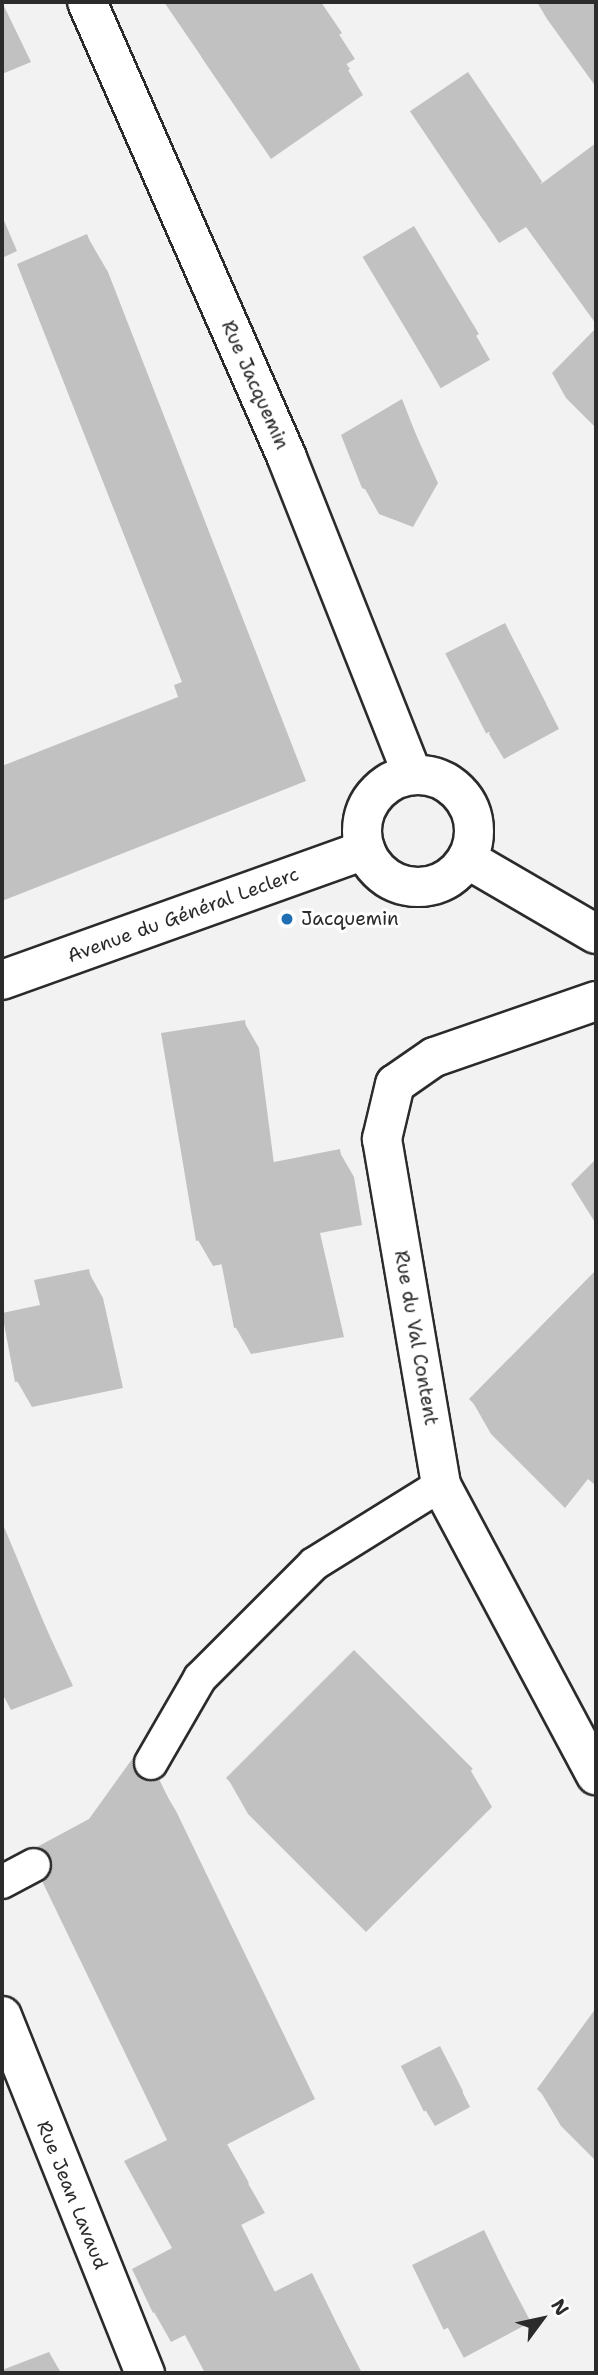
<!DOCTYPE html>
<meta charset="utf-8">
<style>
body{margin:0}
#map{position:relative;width:598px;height:2375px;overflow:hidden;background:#f2f2f2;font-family:"Shantell Sans",sans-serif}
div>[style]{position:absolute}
.shadow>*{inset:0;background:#0003;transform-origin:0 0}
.building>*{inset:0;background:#c1c1c1;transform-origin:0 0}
.roads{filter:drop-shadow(2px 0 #2b2b2b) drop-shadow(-2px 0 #2b2b2b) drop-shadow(0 2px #2b2b2b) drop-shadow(0 -2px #2b2b2b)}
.lane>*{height:32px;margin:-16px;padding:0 16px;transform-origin:16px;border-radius:16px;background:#fff}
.street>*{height:38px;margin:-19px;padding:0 19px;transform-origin:19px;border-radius:19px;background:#fff}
.secondary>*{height:38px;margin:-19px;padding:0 19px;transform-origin:19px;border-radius:19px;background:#fff}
.secondary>.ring{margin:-19px;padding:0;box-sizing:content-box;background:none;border:38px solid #fff;border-radius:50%}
.dots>*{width:19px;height:19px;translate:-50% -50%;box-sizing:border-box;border:4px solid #fff;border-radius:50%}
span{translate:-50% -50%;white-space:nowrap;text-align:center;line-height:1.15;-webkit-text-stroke:6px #fff;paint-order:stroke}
.street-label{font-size:19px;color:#2b2b2b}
.poi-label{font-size:19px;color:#2b2b2b}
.left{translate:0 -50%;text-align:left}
.frame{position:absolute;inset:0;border:4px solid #2b2b2b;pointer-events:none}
.north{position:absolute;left:507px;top:2284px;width:70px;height:70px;-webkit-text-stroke:5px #fff;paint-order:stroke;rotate:57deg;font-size:19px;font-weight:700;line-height:28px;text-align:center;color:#2b2b2b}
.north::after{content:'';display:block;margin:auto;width:24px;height:32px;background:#2b2b2b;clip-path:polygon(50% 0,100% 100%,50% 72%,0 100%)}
</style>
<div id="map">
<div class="shadow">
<i style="clip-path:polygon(2px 2px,31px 62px,2px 74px)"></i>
<i style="clip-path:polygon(175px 2px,279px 2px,282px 6px,318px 2px,355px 59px,345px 65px,363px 95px,271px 159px,202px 58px)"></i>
<i style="clip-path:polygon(537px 2px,596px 2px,596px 87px,547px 19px)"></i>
<i style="clip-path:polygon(467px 75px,541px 184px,596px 143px,596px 324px,526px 227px,499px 243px,412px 113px)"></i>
<i style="clip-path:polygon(2px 216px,17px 251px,2px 258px)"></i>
<i style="left:414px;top:228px;width:152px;height:57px;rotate:60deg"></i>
<i style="clip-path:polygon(87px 236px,108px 272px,306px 781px,2px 901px,2px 768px,180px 698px,184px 683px)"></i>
<i style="clip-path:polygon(596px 328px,596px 428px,566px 398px,552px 373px)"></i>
<i style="clip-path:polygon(401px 402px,438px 483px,413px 527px,379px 514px,364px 487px)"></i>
<i style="clip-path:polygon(519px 651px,559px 729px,504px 759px,489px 734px)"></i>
<i style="clip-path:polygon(244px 1022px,259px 1048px,274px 1164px,339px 1151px,354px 1177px,362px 1225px,320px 1233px,344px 1337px,251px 1354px,236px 1328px,223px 1264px,213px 1266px,198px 1240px)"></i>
<i style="clip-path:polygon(596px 1159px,596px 1224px,571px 1184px)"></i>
<i style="clip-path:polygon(88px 1271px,103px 1298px,123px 1388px,32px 1407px,17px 1381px,42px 1307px)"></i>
<i style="clip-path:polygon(596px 1272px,596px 1486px,588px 1479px,565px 1508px,491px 1434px,471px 1399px)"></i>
<i style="clip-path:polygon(20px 1572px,73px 1686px,11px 1710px,2px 1693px,2px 1579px)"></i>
<i style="clip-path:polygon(134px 1759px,147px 1781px,158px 1781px,176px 1811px,315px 2099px,226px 2145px,265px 2213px,241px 2225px,276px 2294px,311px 2275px,362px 2373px,207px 2373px,187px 2334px,171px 2342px,154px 2312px,175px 2249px,169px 2141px,39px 1848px,90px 1820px)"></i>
<i style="clip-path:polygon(471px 1771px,492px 1807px,366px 1932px,248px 1814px,227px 1777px)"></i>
<i style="clip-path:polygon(596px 2029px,596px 2161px,561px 2126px,539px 2089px,571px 2046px)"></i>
<i style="clip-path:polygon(448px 2063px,470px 2107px,435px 2126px,426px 2111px)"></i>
<i style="left:483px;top:2232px;width:102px;height:76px;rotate:62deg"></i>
<i style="clip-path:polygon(49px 2352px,61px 2373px,2px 2373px,2px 2370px)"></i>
</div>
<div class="building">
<i style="clip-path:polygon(164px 2px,321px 2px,342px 33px,330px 41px,350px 69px,255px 135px)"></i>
<i style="left:468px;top:72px;width:133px;height:70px;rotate:56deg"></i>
<i style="clip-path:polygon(571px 173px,596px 209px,596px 322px,517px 212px)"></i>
<i style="left:414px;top:226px;width:126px;height:60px;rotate:59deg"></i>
<i style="clip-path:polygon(87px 234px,287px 744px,2px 856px,2px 766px,178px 697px,174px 685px,182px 682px,17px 264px)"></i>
<i style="clip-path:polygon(402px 399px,424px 455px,398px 502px,362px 488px,341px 435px)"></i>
<i style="left:505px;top:623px;width:90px;height:67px;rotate:63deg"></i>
<i style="clip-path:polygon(245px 1020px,264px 1164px,340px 1149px,348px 1199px,306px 1207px,331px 1311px,234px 1328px,216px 1236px,196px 1241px,161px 1033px)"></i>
<i style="clip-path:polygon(89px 1269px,109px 1362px,15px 1382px,2px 1313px,40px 1305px,34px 1280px)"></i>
<i style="clip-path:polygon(596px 1270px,596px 1473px,567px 1445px,544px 1474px,469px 1399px)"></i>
<i style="clip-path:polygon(2px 1522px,59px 1659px,2px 1682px)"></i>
<i style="left:354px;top:1650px;width:168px;height:181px;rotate:45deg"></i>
<i style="clip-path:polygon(135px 1755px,135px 1772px,141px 1779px,159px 1779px,299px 2069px,210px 2114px,249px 2183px,226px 2194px,274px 2292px,312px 2273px,361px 2373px,205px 2373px,169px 2305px,153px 2313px,132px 2269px,172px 2248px,124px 2161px,167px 2140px,42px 1881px,52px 1865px,50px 1856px,37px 1847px,89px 1819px)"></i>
<i style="clip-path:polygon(596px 2008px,596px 2147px,537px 2089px)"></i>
<i style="left:440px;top:2046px;width:51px;height:44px;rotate:63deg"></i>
<i style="left:484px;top:2230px;width:72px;height:80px;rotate:64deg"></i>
</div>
<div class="roads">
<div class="lane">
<i style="left:151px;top:1763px;width:98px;rotate:-60deg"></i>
<i style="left:200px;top:1678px;width:161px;rotate:-45deg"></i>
<i style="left:314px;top:1564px;width:150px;rotate:-31.9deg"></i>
<i style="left:2px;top:1882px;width:36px;rotate:-28deg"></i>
</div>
<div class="street">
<i style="left:87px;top:2px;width:498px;rotate:66.3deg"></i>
<i style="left:287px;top:458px;width:340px;rotate:68.4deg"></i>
<i style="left:596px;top:1001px;width:171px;rotate:160.9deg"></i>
<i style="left:434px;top:1057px;width:47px;rotate:145.3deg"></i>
<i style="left:395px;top:1084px;width:57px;rotate:103.3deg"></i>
<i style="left:382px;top:1139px;width:351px;rotate:80.3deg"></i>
<i style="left:441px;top:1485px;width:329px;rotate:61.9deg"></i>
<i style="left:2px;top:2016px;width:385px;rotate:68.2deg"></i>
</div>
<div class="secondary">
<i class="ring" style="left:362px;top:775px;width:74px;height:74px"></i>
<i style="left:467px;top:859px;width:149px;rotate:30.2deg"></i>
<i style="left:2px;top:980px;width:386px;rotate:-19.7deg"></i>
</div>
</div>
<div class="dots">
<i style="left:287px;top:919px;background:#1f6fb2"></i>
</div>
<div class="street-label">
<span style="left:255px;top:385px;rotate:66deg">Rue Jacquemin</span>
<span style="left:183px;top:915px;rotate:-20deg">Avenue du Général Leclerc</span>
<span style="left:416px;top:1338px;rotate:80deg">Rue du Val Content</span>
<span style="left:72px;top:2195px;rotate:68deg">Rue Jean Lavaud</span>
</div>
<div class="poi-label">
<span class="left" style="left:301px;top:919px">Jacquemin</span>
</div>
<div class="frame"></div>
<div class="north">N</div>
</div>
